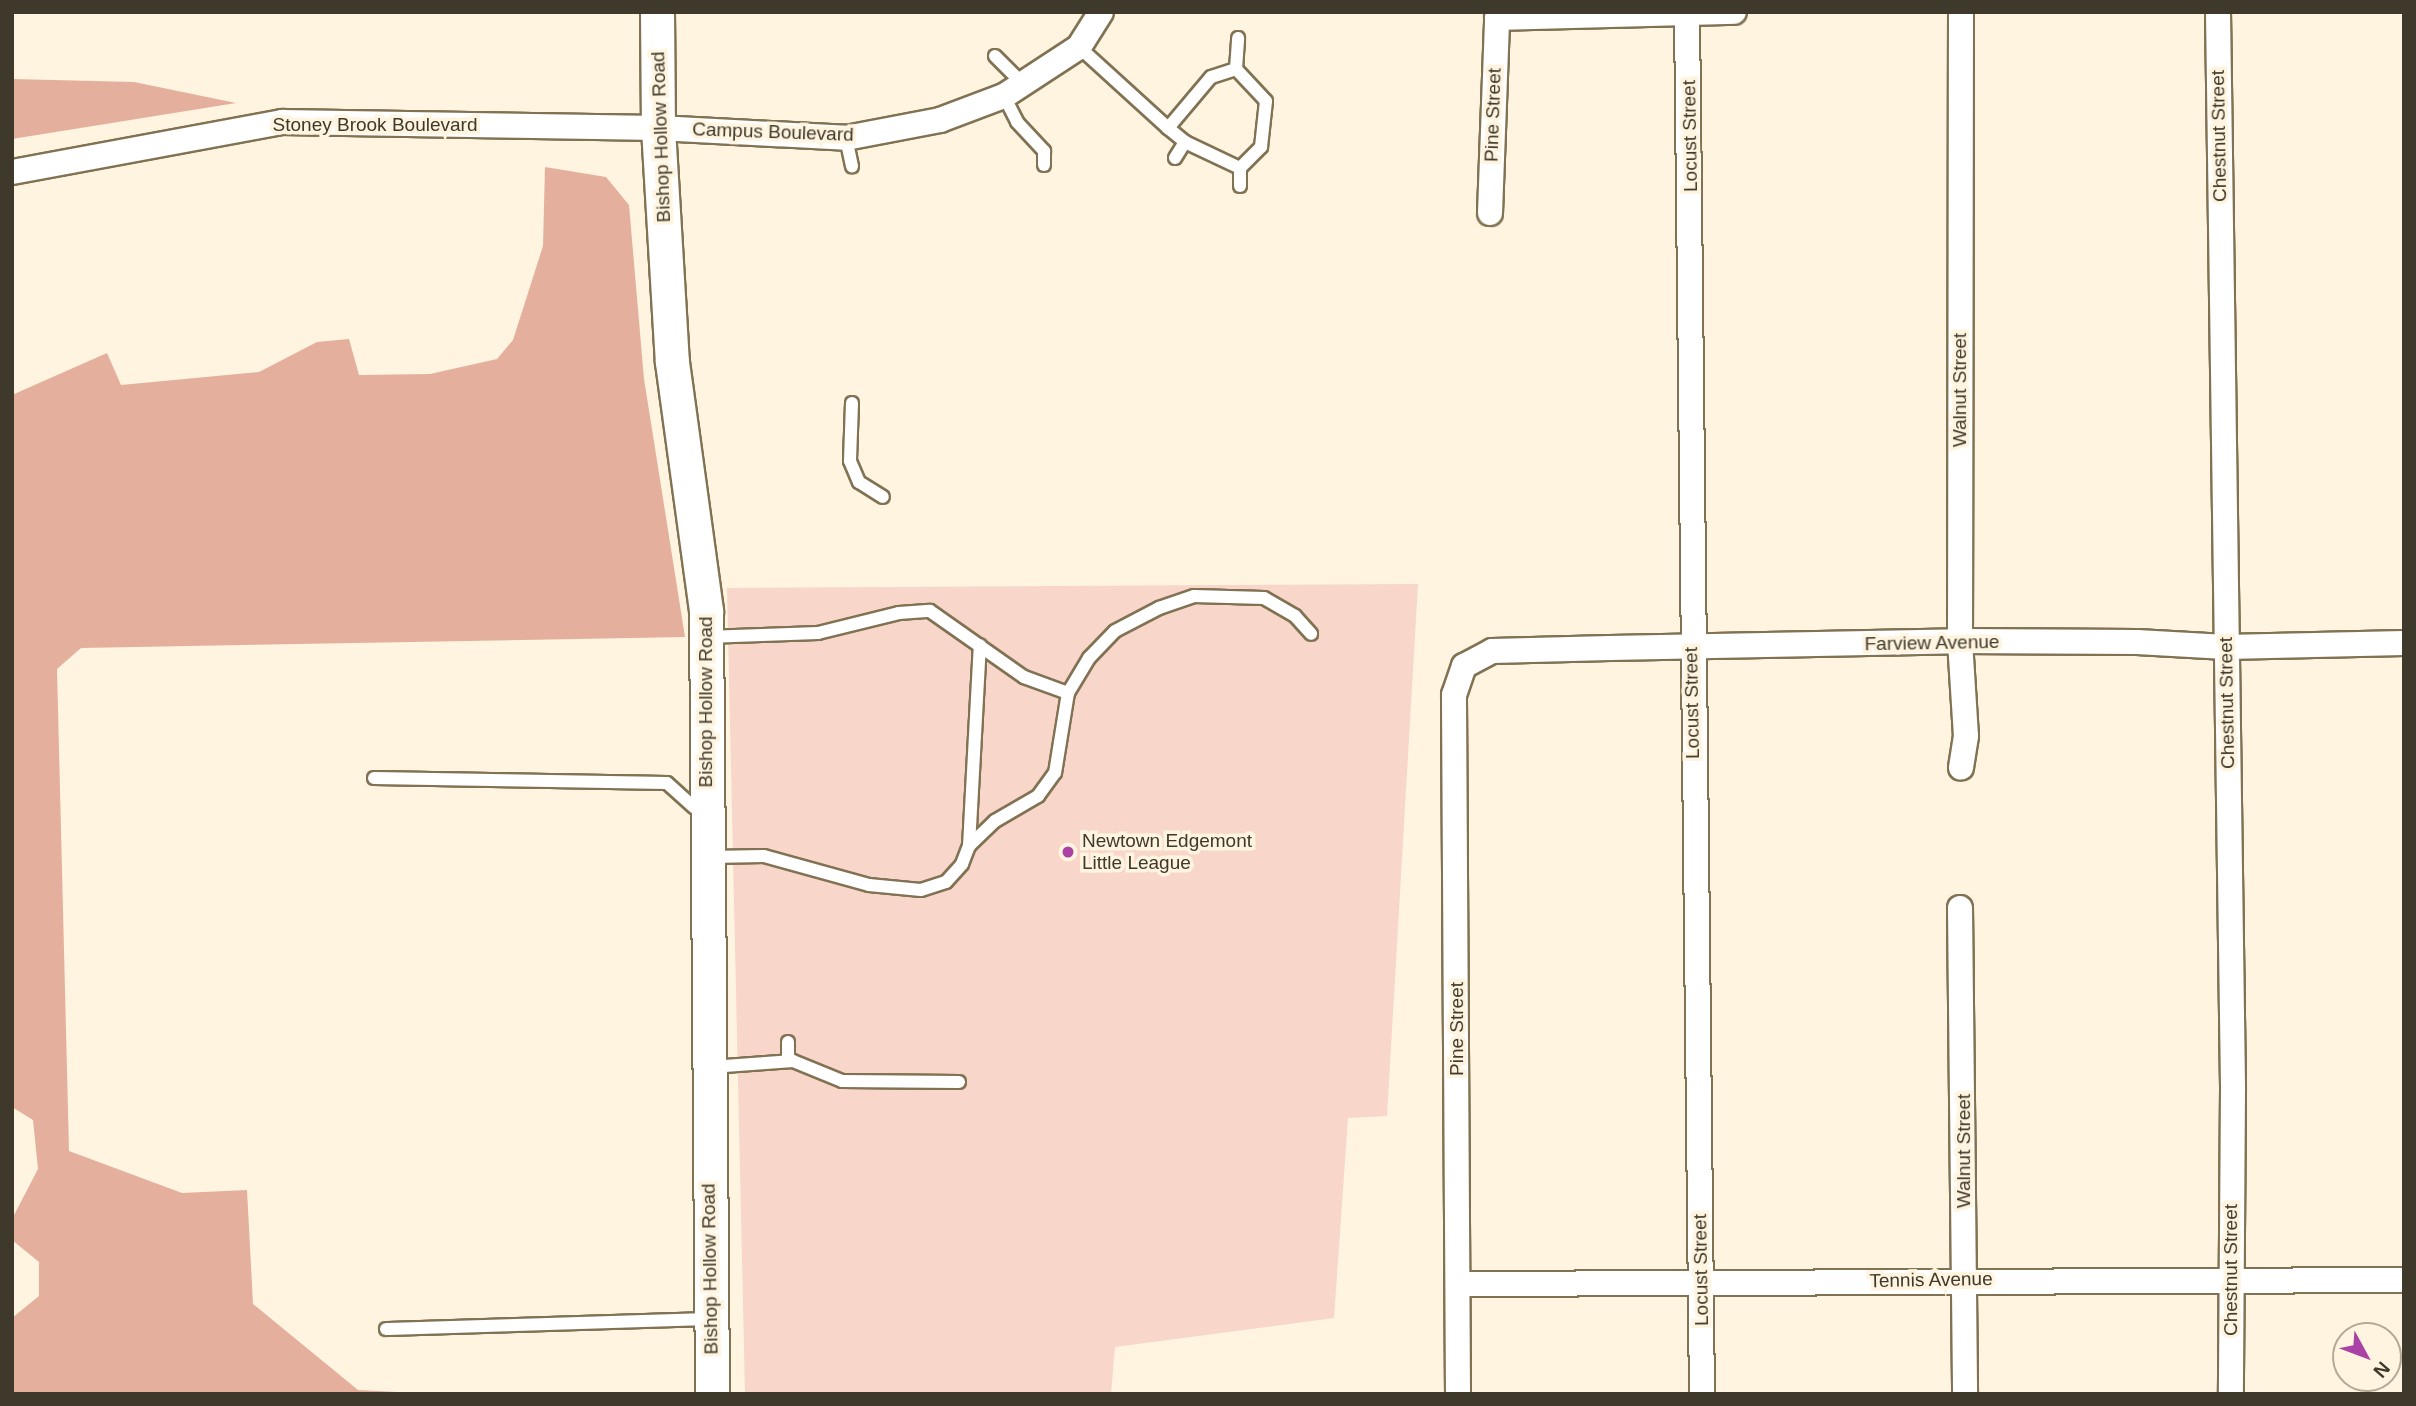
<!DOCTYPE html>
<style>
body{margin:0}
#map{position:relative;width:2416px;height:1406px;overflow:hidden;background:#fef4df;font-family:Arial,sans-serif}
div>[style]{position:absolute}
.green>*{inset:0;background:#f8d6ca}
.forest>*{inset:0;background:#e5af9d}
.roads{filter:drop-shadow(2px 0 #817253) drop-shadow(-2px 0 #817253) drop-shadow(0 2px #817253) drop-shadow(0 -2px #817253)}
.lane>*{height:12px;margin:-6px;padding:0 6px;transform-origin:6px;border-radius:6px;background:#fff}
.street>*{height:24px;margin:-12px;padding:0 12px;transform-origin:12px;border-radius:12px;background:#fff}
.secondary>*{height:33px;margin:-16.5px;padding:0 16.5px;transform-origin:16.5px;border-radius:16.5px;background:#fff}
.dots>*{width:19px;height:19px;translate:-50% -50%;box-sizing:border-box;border:4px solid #fef4df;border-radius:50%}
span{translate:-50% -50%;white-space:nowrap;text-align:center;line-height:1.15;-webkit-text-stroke:7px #fef4df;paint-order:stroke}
.street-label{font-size:19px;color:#3f392b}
.poi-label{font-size:19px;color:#3f392b}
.left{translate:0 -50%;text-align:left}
.frame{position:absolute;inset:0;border:14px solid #3f392b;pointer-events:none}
.north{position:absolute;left:2332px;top:1322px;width:70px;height:70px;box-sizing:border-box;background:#fef4df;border:2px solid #b2a997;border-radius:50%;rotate:131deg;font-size:19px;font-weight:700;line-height:28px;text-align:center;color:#3f392b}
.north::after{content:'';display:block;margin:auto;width:24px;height:32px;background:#aa42a5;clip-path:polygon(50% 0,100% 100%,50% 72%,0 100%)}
</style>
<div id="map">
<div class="green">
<i style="clip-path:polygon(1418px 584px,1387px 1116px,1348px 1118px,1334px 1318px,1115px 1347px,1111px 1394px,745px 1394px,727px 588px)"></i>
</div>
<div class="forest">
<i style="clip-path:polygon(12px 79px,134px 82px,236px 103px,12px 139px)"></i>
<i style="clip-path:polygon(545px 167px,606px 177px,629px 205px,644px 379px,685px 637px,81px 648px,57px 669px,69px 1151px,182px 1193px,247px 1190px,253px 1304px,358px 1390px,435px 1394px,12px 1394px,12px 1318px,39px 1296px,39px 1262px,12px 1240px,12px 1219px,38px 1169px,33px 1120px,12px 1107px,12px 395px,107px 353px,121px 385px,259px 372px,317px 342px,349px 339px,359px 375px,430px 374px,497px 359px,513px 340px,543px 246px)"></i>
</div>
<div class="roads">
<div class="lane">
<i style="left:1079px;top:47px;width:120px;rotate:42.3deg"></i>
<i style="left:1168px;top:128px;width:22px;rotate:39deg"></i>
<i style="left:1185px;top:142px;width:61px;rotate:25.3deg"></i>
<i style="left:1240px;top:168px;width:30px;rotate:-45deg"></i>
<i style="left:1261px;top:147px;width:46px;rotate:-83.8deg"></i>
<i style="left:1266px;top:101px;width:44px;rotate:-133.2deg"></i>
<i style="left:1236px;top:69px;width:26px;rotate:162deg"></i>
<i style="left:1211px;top:77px;width:67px;rotate:130.1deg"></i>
<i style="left:995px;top:56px;width:40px;rotate:45deg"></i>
<i style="left:1236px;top:69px;width:31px;rotate:-86deg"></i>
<i style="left:1004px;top:96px;width:29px;rotate:63deg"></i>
<i style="left:1017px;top:122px;width:40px;rotate:47deg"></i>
<i style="left:1044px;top:151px;width:14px;rotate:90deg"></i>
<i style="left:846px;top:138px;width:29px;rotate:78deg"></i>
<i style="left:1175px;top:158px;width:19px;rotate:-58deg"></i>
<i style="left:1240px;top:168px;width:18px;rotate:90deg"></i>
<i style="left:852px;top:403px;width:58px;rotate:92deg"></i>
<i style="left:850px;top:461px;width:23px;rotate:67deg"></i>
<i style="left:859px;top:482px;width:28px;rotate:32deg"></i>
<i style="left:706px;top:637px;width:112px;rotate:-2deg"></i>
<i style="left:818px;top:633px;width:83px;rotate:-13.9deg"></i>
<i style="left:899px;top:613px;width:31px;rotate:-4deg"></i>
<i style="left:930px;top:611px;width:115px;rotate:35.1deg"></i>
<i style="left:1024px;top:677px;width:47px;rotate:20deg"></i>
<i style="left:374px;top:778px;width:293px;rotate:1deg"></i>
<i style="left:667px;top:783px;width:36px;rotate:42deg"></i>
<i style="left:694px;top:807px;width:12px;rotate:14deg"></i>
<i style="left:969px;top:846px;width:36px;rotate:-44deg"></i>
<i style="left:995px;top:821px;width:50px;rotate:-30.2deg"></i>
<i style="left:1038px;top:796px;width:29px;rotate:-54deg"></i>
<i style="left:1055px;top:773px;width:81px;rotate:-80.8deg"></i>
<i style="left:1068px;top:693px;width:41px;rotate:-59deg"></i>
<i style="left:1089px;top:658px;width:37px;rotate:-46deg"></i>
<i style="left:1115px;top:631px;width:50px;rotate:-27.6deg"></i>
<i style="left:1159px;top:608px;width:37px;rotate:-19deg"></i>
<i style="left:1194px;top:596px;width:70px;rotate:1.6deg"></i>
<i style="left:1264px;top:598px;width:36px;rotate:30deg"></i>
<i style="left:1295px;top:616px;width:24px;rotate:48deg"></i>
<i style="left:710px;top:857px;width:54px;rotate:-1.1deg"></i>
<i style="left:764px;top:856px;width:109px;rotate:15.4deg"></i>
<i style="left:869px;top:885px;width:52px;rotate:5.5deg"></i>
<i style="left:921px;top:890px;width:26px;rotate:-18deg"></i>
<i style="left:946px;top:882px;width:24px;rotate:-48deg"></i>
<i style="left:962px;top:864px;width:19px;rotate:-69deg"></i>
<i style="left:969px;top:846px;width:201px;rotate:-86.9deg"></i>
<i style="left:788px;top:1042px;width:19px;rotate:90deg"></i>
<i style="left:711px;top:1067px;width:82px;rotate:-4.2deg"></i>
<i style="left:793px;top:1061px;width:53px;rotate:22.2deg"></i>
<i style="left:842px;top:1081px;width:117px;rotate:0.5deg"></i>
<i style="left:386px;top:1329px;width:324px;rotate:-1.8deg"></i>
</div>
<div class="street">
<i style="left:1961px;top:12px;width:629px;rotate:90.09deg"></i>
<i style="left:1960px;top:641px;width:95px;rotate:86.4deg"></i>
<i style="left:1966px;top:736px;width:32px;rotate:99deg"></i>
<i style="left:2218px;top:12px;width:1078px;rotate:89.2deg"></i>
<i style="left:2233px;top:1090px;width:304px;rotate:90.4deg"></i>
<i style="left:1687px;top:13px;width:1381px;rotate:89.38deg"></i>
<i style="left:12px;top:172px;width:275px;rotate:-10.5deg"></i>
<i style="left:282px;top:122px;width:376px;rotate:0.9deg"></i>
<i style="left:658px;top:128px;width:188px;rotate:3deg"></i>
<i style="left:846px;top:138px;width:96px;rotate:-10.8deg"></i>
<i style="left:940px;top:120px;width:68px;rotate:-20.6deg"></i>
<i style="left:1004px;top:96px;width:90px;rotate:-33.2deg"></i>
<i style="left:1079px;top:47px;width:41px;rotate:-57.8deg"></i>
<i style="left:1490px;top:213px;width:195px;rotate:-87.9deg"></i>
<i style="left:1497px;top:18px;width:237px;rotate:-1.5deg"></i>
<i style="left:1960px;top:908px;width:486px;rotate:89.4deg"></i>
<i style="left:1458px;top:1284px;width:946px;rotate:-0.24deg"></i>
<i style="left:1458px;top:1394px;width:699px;rotate:-90.33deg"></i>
<i style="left:1454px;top:695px;width:31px;rotate:-71deg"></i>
<i style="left:1464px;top:666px;width:32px;rotate:-28deg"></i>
<i style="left:1492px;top:651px;width:118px;rotate:-1.5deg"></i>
<i style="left:1610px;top:648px;width:350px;rotate:-1.1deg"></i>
<i style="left:1960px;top:641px;width:177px;rotate:0.3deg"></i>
<i style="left:2137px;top:642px;width:89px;rotate:3.2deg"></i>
<i style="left:2226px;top:647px;width:178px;rotate:-1.3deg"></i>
</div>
<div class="secondary">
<i style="left:657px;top:12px;width:116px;rotate:89.5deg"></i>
<i style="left:658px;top:128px;width:234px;rotate:86.6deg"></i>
<i style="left:672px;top:362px;width:251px;rotate:82.2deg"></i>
<i style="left:706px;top:611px;width:783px;rotate:89.56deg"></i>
</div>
</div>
<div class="dots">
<i style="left:1068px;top:852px;background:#aa42a5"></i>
</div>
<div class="street-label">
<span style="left:1493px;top:115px;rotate:-88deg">Pine Street</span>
<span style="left:375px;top:125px">Stoney Brook Boulevard</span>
<span style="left:773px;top:132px;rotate:2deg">Campus Boulevard</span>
<span style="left:1690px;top:136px;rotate:-91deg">Locust Street</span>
<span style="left:2219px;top:136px;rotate:-91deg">Chestnut Street</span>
<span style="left:661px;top:137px;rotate:-92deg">Bishop Hollow Road</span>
<span style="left:1960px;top:390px;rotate:-90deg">Walnut Street</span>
<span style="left:1932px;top:643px;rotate:-1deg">Farview Avenue</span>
<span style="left:706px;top:702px;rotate:-90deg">Bishop Hollow Road</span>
<span style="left:1692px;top:703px;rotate:-91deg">Locust Street</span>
<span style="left:2227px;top:703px;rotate:-91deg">Chestnut Street</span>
<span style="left:1457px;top:1029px;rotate:-90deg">Pine Street</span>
<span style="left:1964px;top:1151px;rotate:-90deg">Walnut Street</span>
<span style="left:710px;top:1269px;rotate:-91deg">Bishop Hollow Road</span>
<span style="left:1701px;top:1270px;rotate:-91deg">Locust Street</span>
<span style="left:2231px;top:1270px;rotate:-90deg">Chestnut Street</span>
<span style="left:1931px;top:1280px;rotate:-1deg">Tennis Avenue</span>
</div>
<div class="poi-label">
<span class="left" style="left:1082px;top:852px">Newtown Edgemont<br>Little League</span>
</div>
<div class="frame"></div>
<div class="north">N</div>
</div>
